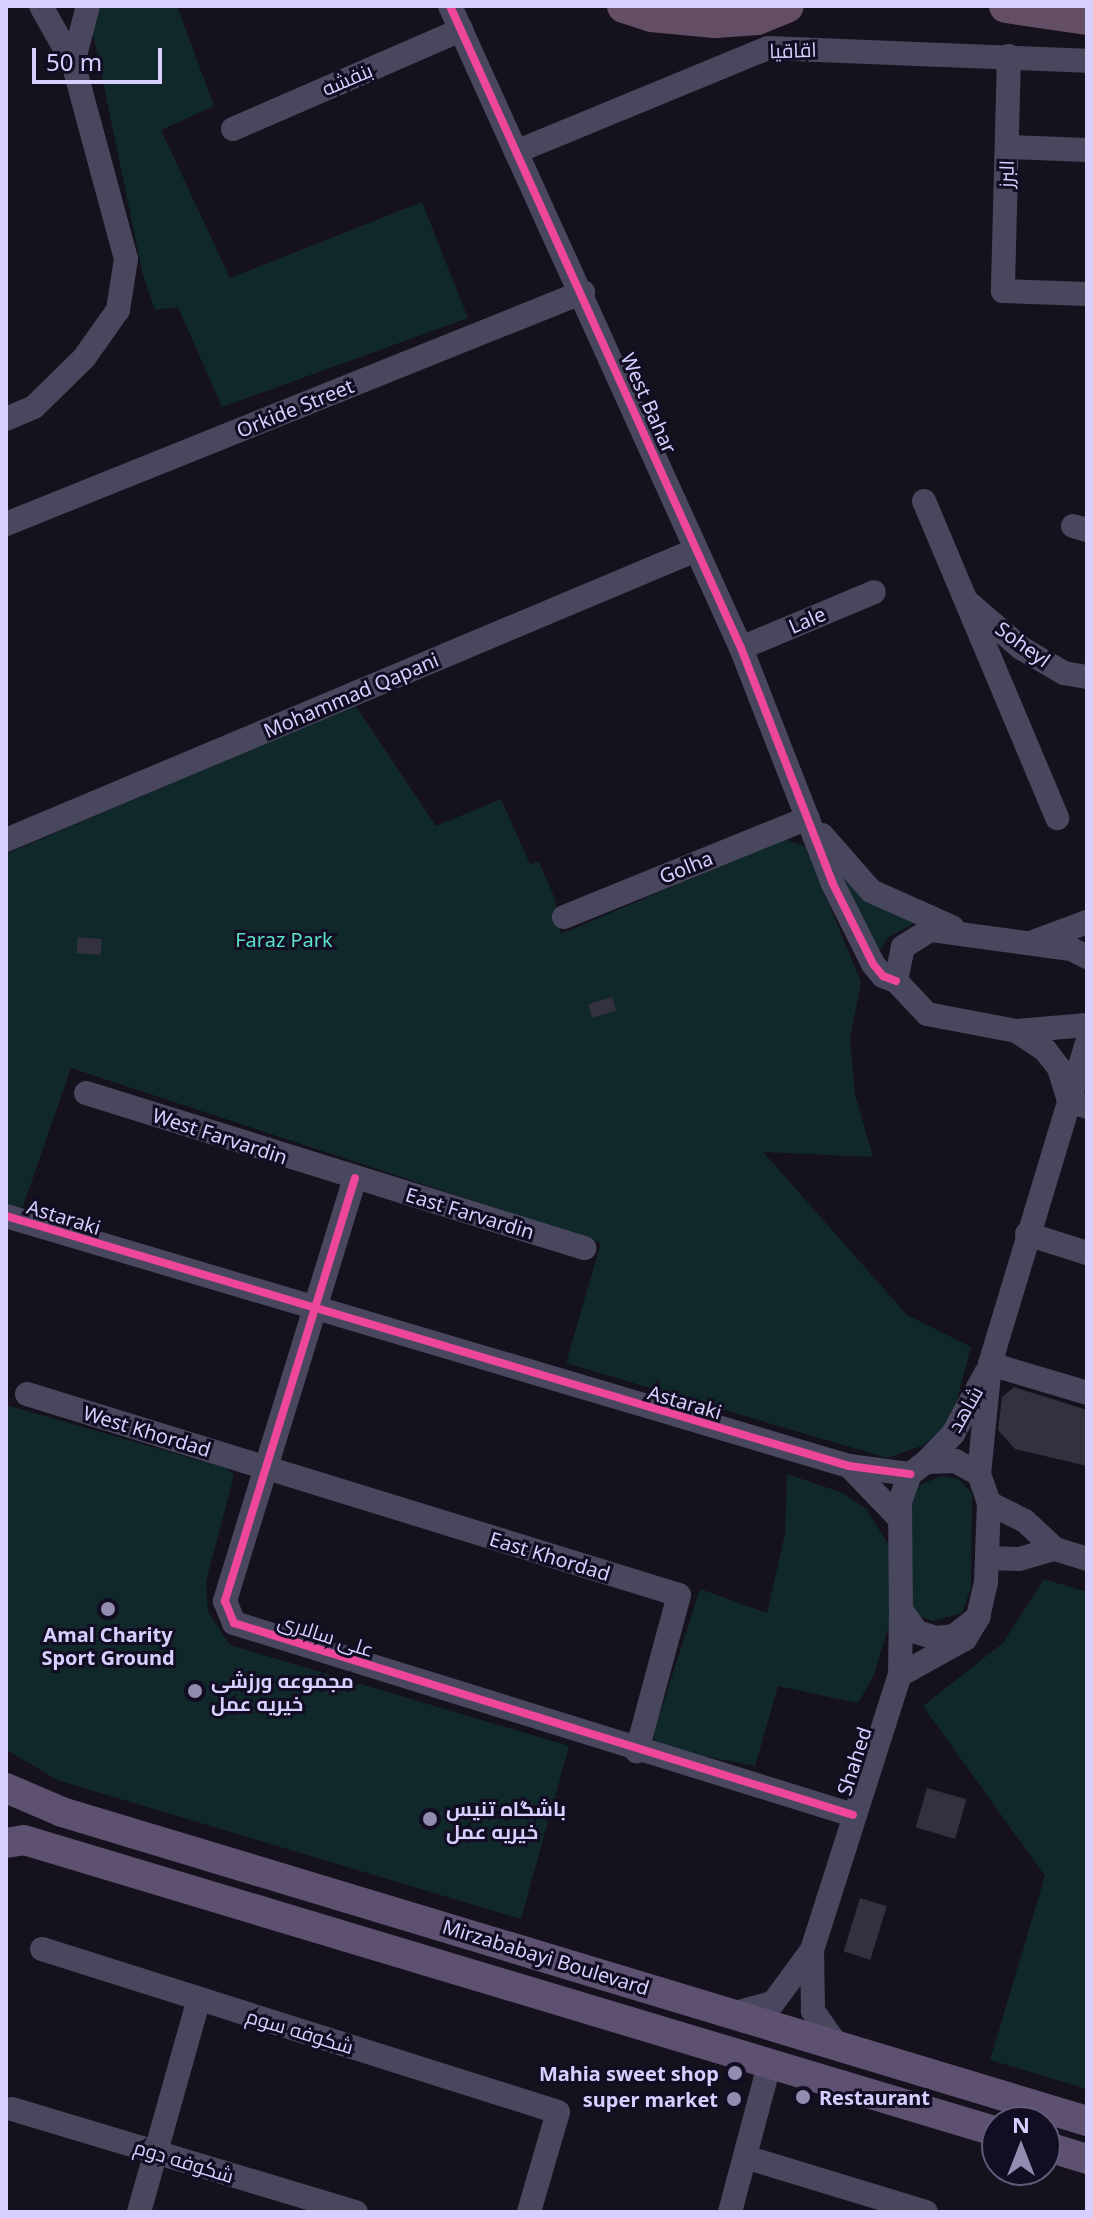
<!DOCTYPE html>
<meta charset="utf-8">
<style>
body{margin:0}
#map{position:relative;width:1093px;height:2218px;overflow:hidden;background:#15121d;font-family:"Noto Sans",Cairo,sans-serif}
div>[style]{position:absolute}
.green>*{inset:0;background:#11282a}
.building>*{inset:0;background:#33303f;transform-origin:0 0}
.minor>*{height:24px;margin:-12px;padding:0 12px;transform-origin:12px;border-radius:12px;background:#49475e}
.major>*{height:30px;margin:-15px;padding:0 15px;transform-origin:15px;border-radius:15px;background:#5e5070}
.highway>*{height:34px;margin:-17px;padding:0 17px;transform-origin:17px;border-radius:17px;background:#644e65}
.cycleway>*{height:8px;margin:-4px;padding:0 4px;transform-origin:4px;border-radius:4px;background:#ed469a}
.dots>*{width:22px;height:22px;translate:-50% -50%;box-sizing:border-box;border:4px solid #120d22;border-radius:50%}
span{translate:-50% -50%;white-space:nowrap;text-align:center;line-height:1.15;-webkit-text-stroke:6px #120d22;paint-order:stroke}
.street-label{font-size:20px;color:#d6cfff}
.park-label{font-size:20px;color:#5ae0c4}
.poi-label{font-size:20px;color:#d6cfff;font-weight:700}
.left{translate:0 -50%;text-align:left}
.right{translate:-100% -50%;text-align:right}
.frame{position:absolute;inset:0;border:8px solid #d6cfff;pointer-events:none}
.north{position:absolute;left:981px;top:2106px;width:80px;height:80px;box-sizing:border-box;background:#120d22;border:2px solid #605b7a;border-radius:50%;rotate:0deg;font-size:22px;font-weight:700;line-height:32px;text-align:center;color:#d6cfff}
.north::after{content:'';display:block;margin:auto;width:28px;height:36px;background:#928db0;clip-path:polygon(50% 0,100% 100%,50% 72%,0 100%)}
.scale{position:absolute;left:32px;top:48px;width:130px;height:36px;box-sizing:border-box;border:4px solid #d6cfff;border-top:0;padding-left:10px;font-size:24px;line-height:28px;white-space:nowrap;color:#d6cfff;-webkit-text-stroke:6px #120d22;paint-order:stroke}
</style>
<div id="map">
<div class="green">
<i style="clip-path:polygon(101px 6px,177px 6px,214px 106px,161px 130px,230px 278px,422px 202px,468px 318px,222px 407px,178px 307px,155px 310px,143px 275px,90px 19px)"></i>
<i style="clip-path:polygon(355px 705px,436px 826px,501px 799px,530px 864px,539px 862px,555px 899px,561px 934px,783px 839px,805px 846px,861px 982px,850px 1039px,855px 1094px,873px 1157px,763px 1152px,907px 1315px,971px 1347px,951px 1422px,924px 1445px,887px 1458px,566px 1363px,601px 1243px,71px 1068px,21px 1212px,6px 1207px,6px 854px)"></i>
<i style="clip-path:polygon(842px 874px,915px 923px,888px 937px,875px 959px,839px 886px)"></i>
<i style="clip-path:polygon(6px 1405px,226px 1468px,234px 1475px,206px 1582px,208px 1612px,230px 1645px,569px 1746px,521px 1919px,57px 1780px,7px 1750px)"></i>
<i style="clip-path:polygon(787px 1474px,843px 1493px,866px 1509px,892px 1550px,892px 1615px,873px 1677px,858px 1703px,778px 1686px,755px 1766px,657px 1747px,653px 1735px,700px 1589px,767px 1613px,785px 1534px)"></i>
<i style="clip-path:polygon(941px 1476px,958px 1479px,972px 1493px,971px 1588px,962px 1613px,933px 1621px,917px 1615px,909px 1602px,911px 1500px,918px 1486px)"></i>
<i style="clip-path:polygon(1044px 1579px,1087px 1592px,1087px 2089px,990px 2060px,1045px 1876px,923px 1706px,1003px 1643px)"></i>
</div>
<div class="building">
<i style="left:78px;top:937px;width:24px;height:16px;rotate:5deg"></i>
<i style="left:612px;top:997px;width:14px;height:25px;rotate:73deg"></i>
<i style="clip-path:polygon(1014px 1387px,1087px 1410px,1087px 1466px,1015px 1449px,998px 1430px,1002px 1397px)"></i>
<i style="left:927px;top:1788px;width:41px;height:41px;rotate:16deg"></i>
<i style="left:860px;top:1898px;width:28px;height:56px;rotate:17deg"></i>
</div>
<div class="minor">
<i style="left:450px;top:6px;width:705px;rotate:65.62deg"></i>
<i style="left:741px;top:648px;width:253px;rotate:68.7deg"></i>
<i style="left:833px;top:884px;width:89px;rotate:63.4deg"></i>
<i style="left:873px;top:964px;width:16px;rotate:50deg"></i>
<i style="left:883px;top:976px;width:14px;rotate:21deg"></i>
<i style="left:1009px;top:56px;width:235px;rotate:91.5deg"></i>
<i style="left:1003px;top:291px;width:84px;rotate:2deg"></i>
<i style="left:73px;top:63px;width:59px;rotate:-75.3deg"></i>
<i style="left:233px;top:129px;width:249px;rotate:-23.5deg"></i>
<i style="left:1007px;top:147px;width:80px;rotate:2.1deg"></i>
<i style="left:518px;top:151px;width:270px;rotate:-22.4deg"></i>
<i style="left:768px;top:48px;width:319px;rotate:2.3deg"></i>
<i style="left:6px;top:419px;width:30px;rotate:-23deg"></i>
<i style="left:34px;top:407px;width:70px;rotate:-44.4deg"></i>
<i style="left:84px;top:358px;width:59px;rotate:-54.7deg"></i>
<i style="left:118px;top:310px;width:52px;rotate:-81.1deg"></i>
<i style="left:126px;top:259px;width:203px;rotate:-105.1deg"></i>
<i style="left:73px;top:63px;width:65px;rotate:-119.3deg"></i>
<i style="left:924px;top:501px;width:344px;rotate:67.2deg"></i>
<i style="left:6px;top:524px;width:622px;rotate:-21.9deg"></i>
<i style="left:1073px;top:526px;width:15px;rotate:16deg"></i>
<i style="left:969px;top:603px;width:69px;rotate:40.9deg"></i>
<i style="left:1021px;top:648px;width:50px;rotate:30.2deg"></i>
<i style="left:1064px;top:673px;width:23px;rotate:10deg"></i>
<i style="left:741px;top:648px;width:144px;rotate:-22.8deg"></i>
<i style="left:822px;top:835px;width:74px;rotate:48.8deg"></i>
<i style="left:871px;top:891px;width:89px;rotate:24deg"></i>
<i style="left:6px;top:840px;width:748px;rotate:-22.8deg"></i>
<i style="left:564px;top:917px;width:263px;rotate:-22.1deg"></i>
<i style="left:1033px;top:942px;width:58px;rotate:-20.3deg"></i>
<i style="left:1087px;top:957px;width:18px;rotate:-153deg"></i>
<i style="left:1071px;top:949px;width:142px;rotate:-172.3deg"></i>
<i style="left:930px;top:930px;width:32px;rotate:148deg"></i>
<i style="left:903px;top:947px;width:35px;rotate:102deg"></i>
<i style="left:896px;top:981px;width:45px;rotate:46.8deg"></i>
<i style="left:927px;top:1014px;width:91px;rotate:10.8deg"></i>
<i style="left:1016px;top:1031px;width:71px;rotate:-4.8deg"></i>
<i style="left:1016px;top:1031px;width:35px;rotate:33deg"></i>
<i style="left:1045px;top:1050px;width:23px;rotate:52deg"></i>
<i style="left:1059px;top:1068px;width:34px;rotate:73deg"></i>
<i style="left:1069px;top:1101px;width:19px;rotate:18deg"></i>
<i style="left:86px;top:1093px;width:522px;rotate:17.29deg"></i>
<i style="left:355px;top:1178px;width:443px;rotate:107.1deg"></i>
<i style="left:225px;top:1601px;width:24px;rotate:68deg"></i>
<i style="left:234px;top:1623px;width:648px;rotate:17.23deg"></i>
<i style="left:6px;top:1216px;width:879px;rotate:16.52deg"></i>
<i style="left:849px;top:1466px;width:62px;rotate:7.5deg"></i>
<i style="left:1027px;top:1234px;width:63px;rotate:17.6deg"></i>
<i style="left:990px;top:1364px;width:101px;rotate:16.6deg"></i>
<i style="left:27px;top:1394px;width:682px;rotate:17.13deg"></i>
<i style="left:679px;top:1595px;width:162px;rotate:105.1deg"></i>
<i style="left:926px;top:1462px;width:39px;rotate:-46deg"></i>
<i style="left:953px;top:1434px;width:69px;rotate:-61.6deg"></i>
<i style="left:849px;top:1466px;width:72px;rotate:46.1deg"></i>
<i style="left:979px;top:1474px;width:111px;rotate:-84.3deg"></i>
<i style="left:990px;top:1364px;width:335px;rotate:-73.2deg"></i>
<i style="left:989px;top:1503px;width:40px;rotate:26.6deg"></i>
<i style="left:1025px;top:1521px;width:41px;rotate:43deg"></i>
<i style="left:1055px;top:1549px;width:34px;rotate:17deg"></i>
<i style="left:988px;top:1558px;width:31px;rotate:2deg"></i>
<i style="left:1019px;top:1559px;width:37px;rotate:-16deg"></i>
<i style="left:900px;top:1675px;width:74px;rotate:-29deg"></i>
<i style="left:965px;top:1639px;width:26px;rotate:-59deg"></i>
<i style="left:978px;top:1617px;width:35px;rotate:-77deg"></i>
<i style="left:986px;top:1583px;width:80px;rotate:-87.9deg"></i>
<i style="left:989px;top:1503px;width:31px;rotate:-109deg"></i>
<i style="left:979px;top:1474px;width:26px;rotate:-151deg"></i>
<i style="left:956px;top:1461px;width:30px;rotate:178deg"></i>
<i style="left:926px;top:1462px;width:20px;rotate:143deg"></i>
<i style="left:910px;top:1474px;width:30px;rotate:110deg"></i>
<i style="left:900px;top:1502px;width:108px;rotate:89.5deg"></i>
<i style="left:901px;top:1610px;width:27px;rotate:54deg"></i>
<i style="left:917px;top:1632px;width:20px;rotate:18deg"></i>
<i style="left:936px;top:1638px;width:18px;rotate:-6deg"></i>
<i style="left:954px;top:1636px;width:31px;rotate:-38deg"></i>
<i style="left:42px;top:1949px;width:541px;rotate:17.53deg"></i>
<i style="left:558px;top:2112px;width:104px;rotate:106.2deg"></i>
<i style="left:735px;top:2013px;width:39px;rotate:-15deg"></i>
<i style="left:773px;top:2003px;width:66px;rotate:-53.7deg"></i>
<i style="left:837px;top:2045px;width:42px;rotate:-125.2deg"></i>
<i style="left:813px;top:2011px;width:61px;rotate:-90.9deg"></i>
<i style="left:812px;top:1950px;width:289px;rotate:-72.3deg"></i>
<i style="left:900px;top:1675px;width:65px;rotate:-89.1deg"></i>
<i style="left:12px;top:2109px;width:359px;rotate:16.7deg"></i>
<i style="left:745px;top:2157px;width:189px;rotate:16.9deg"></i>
<i style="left:139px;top:2212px;width:221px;rotate:-74.3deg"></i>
<i style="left:730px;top:2212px;width:152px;rotate:-75.1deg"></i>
</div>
<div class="major">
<i style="left:6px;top:1788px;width:61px;rotate:23.2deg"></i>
<i style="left:62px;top:1812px;width:1071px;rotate:16.78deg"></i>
<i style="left:6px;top:1843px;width:18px;rotate:-9deg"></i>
<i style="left:24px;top:1840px;width:1016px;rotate:16.7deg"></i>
<i style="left:1045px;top:2146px;width:44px;rotate:17.2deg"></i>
</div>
<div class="highway">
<i style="left:624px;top:6px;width:28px;rotate:18deg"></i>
<i style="left:651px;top:15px;width:64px;rotate:5.4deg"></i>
<i style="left:715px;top:21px;width:42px;rotate:-4.1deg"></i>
<i style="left:757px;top:18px;width:32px;rotate:-22deg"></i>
<i style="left:1006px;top:6px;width:82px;rotate:8.4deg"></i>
</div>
<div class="cycleway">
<i style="left:450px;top:6px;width:705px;rotate:65.62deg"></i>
<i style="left:741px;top:648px;width:253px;rotate:68.7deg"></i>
<i style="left:833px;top:884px;width:89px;rotate:63.4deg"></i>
<i style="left:873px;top:964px;width:16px;rotate:50deg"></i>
<i style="left:883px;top:976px;width:14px;rotate:21deg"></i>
<i style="left:355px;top:1178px;width:443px;rotate:107.1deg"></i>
<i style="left:225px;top:1601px;width:24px;rotate:68deg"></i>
<i style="left:234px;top:1623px;width:648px;rotate:17.23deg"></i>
<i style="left:6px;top:1216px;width:879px;rotate:16.52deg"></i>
<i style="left:849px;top:1466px;width:62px;rotate:7.5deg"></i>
</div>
<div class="dots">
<i style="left:108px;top:1609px;background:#928db0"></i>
<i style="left:195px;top:1691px;background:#928db0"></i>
<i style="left:430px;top:1819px;background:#928db0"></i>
<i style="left:735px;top:2073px;background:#928db0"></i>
<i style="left:803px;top:2097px;background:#928db0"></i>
<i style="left:734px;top:2099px;background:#928db0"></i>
</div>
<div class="street-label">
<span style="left:793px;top:50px;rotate:-2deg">اقاقیا</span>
<span style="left:347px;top:79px;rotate:-23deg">بنفشه</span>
<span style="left:1006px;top:174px;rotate:-88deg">البرز</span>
<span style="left:649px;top:403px;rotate:66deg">West Bahar</span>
<span style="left:295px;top:408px;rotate:-22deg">Orkide Street</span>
<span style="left:807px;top:620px;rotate:-23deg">Lale</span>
<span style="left:1023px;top:644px;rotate:36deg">Soheyl</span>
<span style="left:351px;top:695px;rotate:-23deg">Mohammad Qapani</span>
<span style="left:686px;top:867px;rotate:-22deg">Golha</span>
<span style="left:220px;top:1136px;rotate:18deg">West Farvardin</span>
<span style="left:470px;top:1213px;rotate:17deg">East Farvardin</span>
<span style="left:64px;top:1217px;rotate:17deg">Astaraki</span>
<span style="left:685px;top:1402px;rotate:16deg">Astaraki</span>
<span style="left:965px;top:1409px;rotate:-60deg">شاهد</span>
<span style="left:147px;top:1431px;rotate:17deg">West Khordad</span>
<span style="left:550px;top:1556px;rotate:17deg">East Khordad</span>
<span style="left:326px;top:1635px;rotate:18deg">علی سالاری</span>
<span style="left:854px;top:1761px;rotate:-72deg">Shahed</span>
<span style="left:546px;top:1957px;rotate:17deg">Mirzababayi Boulevard</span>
<span style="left:300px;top:2031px;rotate:17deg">شکوفه سوم</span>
<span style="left:184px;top:2161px;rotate:17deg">شکوفه دوم</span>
</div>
<div class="park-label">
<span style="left:284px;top:939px">Faraz Park</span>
</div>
<div class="poi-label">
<span style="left:108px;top:1646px">Amal Charity<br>Sport Ground</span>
<span class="left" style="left:211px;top:1692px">مجموعه ورزشی<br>خیریه عمل</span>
<span class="left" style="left:446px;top:1820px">باشگاه تنیس<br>خیریه عمل</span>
<span class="right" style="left:719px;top:2073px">Mahia sweet shop</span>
<span class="left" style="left:819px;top:2097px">Restaurant</span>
<span class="right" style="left:718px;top:2099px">super market</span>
</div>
<div class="frame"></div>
<div class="north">N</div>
<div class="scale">50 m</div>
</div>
